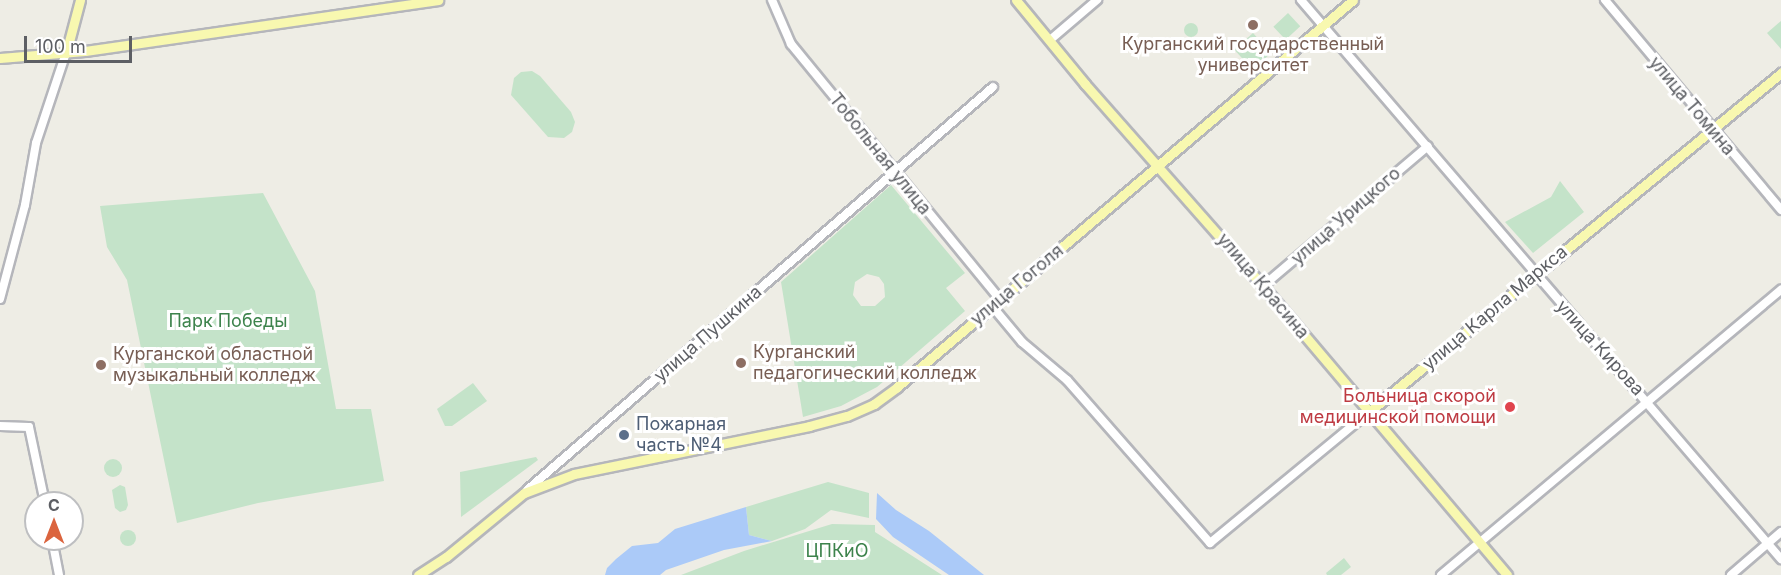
<!DOCTYPE html>
<meta charset="utf-8">
<style>
body{margin:0}
#map{position:relative;width:1781px;height:575px;overflow:hidden;background:#eeede5;font-family:Inter,sans-serif}
div>[style]{position:absolute}
.green>*{inset:0;background:#c4e3c9;transform-origin:0 0}
.round{border-radius:50%}
.water>*{inset:0;background:#abcaf8}
.roads{filter:drop-shadow(2px 0 #b5b6bb) drop-shadow(-2px 0 #b5b6bb) drop-shadow(0 2px #b5b6bb) drop-shadow(0 -2px #b5b6bb)}
.minor>*{height:8px;margin:-4px;padding:0 4px;transform-origin:4px;border-radius:4px;background:#fff}
.major>*{height:9px;margin:-4.5px;padding:0 4.5px;transform-origin:4.5px;border-radius:4.5px;background:#f8f8b0}
.dots>*{width:16px;height:16px;translate:-50% -50%;box-sizing:border-box;border:3px solid #fff;border-radius:50%}
span{translate:-50% -50%;white-space:nowrap;text-align:center;line-height:1.15;-webkit-text-stroke:6px #fff;paint-order:stroke}
.education-label{font-size:18px;color:#785e54}
.left{translate:0 -50%;text-align:left}
.street-label{font-size:18px;color:#5d5f64}
.park-label{font-size:18px;color:#3d834c}
.health-label{font-size:18px;color:#be3a42}
.right{translate:-100% -50%;text-align:right}
.service-label{font-size:18px;color:#4e5e75}
.north{position:absolute;left:24px;top:491px;width:60px;height:60px;box-sizing:border-box;background:#fff;border:2px solid #bebfc1;border-radius:50%;rotate:0deg;font-size:16px;font-weight:700;line-height:24px;text-align:center;color:#5d5f64}
.north::after{content:'';display:block;margin:auto;width:21px;height:27px;background:#db643e;clip-path:polygon(50% 0,100% 100%,50% 72%,0 100%)}
.scale{position:absolute;left:24px;top:36px;width:108px;height:27px;box-sizing:border-box;border:3px solid #5d5f64;border-top:0;padding-left:8px;font-size:18px;line-height:21px;white-space:nowrap;color:#5d5f64;-webkit-text-stroke:4px #fff;paint-order:stroke}
</style>
<div id="map">
<div class="green">
<i style="left:1288px;top:13px;width:18px;height:20px;rotate:47deg"></i>
<i style="clip-path:polygon(1781px 21px,1781px 49px,1767px 33px)"></i>
<i class="round" style="left:1184px;top:23px;width:14px;height:14px"></i>
<i style="left:1253px;top:33px;width:27px;height:25px;rotate:48deg"></i>
<i style="clip-path:polygon(532px 71px,540px 76px,571px 112px,575px 122px,572px 132px,564px 138px,548px 137px,511px 95px,514px 78px,521px 72px)"></i>
<i style="clip-path:polygon(1560px 181px,1584px 212px,1533px 253px,1505px 222px,1551px 197px)"></i>
<i style="clip-path:polygon(evenodd,891px 185px,965px 273px,946px 288px,965px 311px,877px 387px,841px 406px,803px 417px,781px 282px,891px 185px,867px 274px,879px 277px,884px 284px,885px 297px,875px 306px,861px 306px,853px 295px,855px 282px,867px 274px)"></i>
<i style="clip-path:polygon(263px 193px,315px 291px,336px 409px,371px 409px,384px 481px,258px 503px,177px 523px,127px 280px,107px 247px,100px 206px)"></i>
<i style="clip-path:polygon(473px 383px,487px 401px,452px 426px,445px 426px,437px 409px)"></i>
<i style="clip-path:polygon(536px 457px,538px 460px,461px 517px,460px 472px)"></i>
<i class="round" style="left:104px;top:459px;width:18px;height:18px"></i>
<i style="clip-path:polygon(828px 482px,869px 493px,869px 518px,831px 510px,805px 529px,772px 541px,749px 535px,746px 507px)"></i>
<i style="clip-path:polygon(120px 485px,125px 487px,128px 505px,126px 510px,120px 512px,115px 508px,112px 490px)"></i>
<i style="clip-path:polygon(832px 524px,875px 525px,875px 532px,942px 575px,681px 575px,744px 551px)"></i>
<i class="round" style="left:120px;top:530px;width:16px;height:16px"></i>
<i style="clip-path:polygon(1344px 558px,1351px 567px,1341px 575px,1327px 575px,1326px 573px)"></i>
</div>
<div class="water">
<i style="clip-path:polygon(877px 493px,896px 510px,929px 531px,984px 575px,949px 575px,893px 537px,876px 519px)"></i>
<i style="clip-path:polygon(746px 507px,749px 535px,772px 541px,724px 550px,666px 570px,660px 575px,605px 575px,607px 568px,616px 559px,632px 546px,658px 543px,675px 529px)"></i>
</div>
<div class="roads">
<div class="minor">
<i style="left:772px;top:0;width:48px;rotate:66.6deg"></i>
<i style="left:791px;top:44px;width:330px;rotate:50.7deg"></i>
<i style="left:1301px;top:0;width:737px;rotate:49.35deg"></i>
<i style="left:1605px;top:0;width:274px;rotate:50deg"></i>
<i style="left:1050px;top:40px;width:62px;rotate:-40.4deg"></i>
<i style="left:1263px;top:286px;width:216px;rotate:-40.3deg"></i>
<i style="left:0;top:299px;width:97px;rotate:-75.1deg"></i>
<i style="left:25px;top:205px;width:63px;rotate:-79.9deg"></i>
<i style="left:36px;top:143px;width:95px;rotate:-71.6deg"></i>
<i style="left:992px;top:306px;width:47px;rotate:50.2deg"></i>
<i style="left:1022px;top:342px;width:59px;rotate:40.2deg"></i>
<i style="left:1067px;top:380px;width:217px;rotate:48.7deg"></i>
<i style="left:1210px;top:543px;width:206px;rotate:-39.5deg"></i>
<i style="left:0;top:426px;width:29px;rotate:2deg"></i>
<i style="left:29px;top:427px;width:78px;rotate:78.1deg"></i>
<i style="left:527px;top:490px;width:616px;rotate:-40.85deg"></i>
<i style="left:52px;top:539px;width:37px;rotate:79deg"></i>
<i style="left:1441px;top:575px;width:444px;rotate:-40deg"></i>
<i style="left:1731px;top:575px;width:66px;rotate:-40.7deg"></i>
</div>
<div class="major">
<i style="left:1016px;top:0;width:109px;rotate:50.6deg"></i>
<i style="left:1085px;top:84px;width:269px;rotate:48.6deg"></i>
<i style="left:1263px;top:286px;width:378px;rotate:49.8deg"></i>
<i style="left:66px;top:53px;width:55px;rotate:-75.2deg"></i>
<i style="left:0;top:58px;width:85px;rotate:-4.7deg"></i>
<i style="left:85px;top:51px;width:357px;rotate:-8.2deg"></i>
<i style="left:1369px;top:412px;width:534px;rotate:-39.45deg"></i>
<i style="left:418px;top:575px;width:33px;rotate:-33deg"></i>
<i style="left:446px;top:557px;width:101px;rotate:-39.4deg"></i>
<i style="left:524px;top:493px;width:53px;rotate:-20.8deg"></i>
<i style="left:574px;top:474px;width:240px;rotate:-11.5deg"></i>
<i style="left:809px;top:426px;width:39px;rotate:-15deg"></i>
<i style="left:847px;top:416px;width:30px;rotate:-24deg"></i>
<i style="left:874px;top:404px;width:29px;rotate:-36deg"></i>
<i style="left:897px;top:387px;width:598px;rotate:-40.32deg"></i>
</div>
</div>
<div class="dots">
<i style="left:1253px;top:25px;background:#8d6e63"></i>
<i style="left:741px;top:363px;background:#8d6e63"></i>
<i style="left:101px;top:365px;background:#8d6e63"></i>
<i style="left:1510px;top:407px;background:#e0444e"></i>
<i style="left:624px;top:435px;background:#5c6f8a"></i>
</div>
<div class="education-label">
<span style="left:1253px;top:55px">Курганский государственный<br>университет</span>
<span class="left" style="left:753px;top:363px">Курганский<br>педагогический колледж</span>
<span class="left" style="left:113px;top:365px">Курганской областной<br>музыкальный колледж</span>
</div>
<div class="street-label">
<span style="left:1692px;top:106px;rotate:50deg">улица Томина</span>
<span style="left:880px;top:154px;rotate:51deg">Тобольная улица</span>
<span style="left:1346px;top:216px;rotate:-41deg">улица Урицкого</span>
<span style="left:1017px;top:285px;rotate:-40deg">улица Гоголя</span>
<span style="left:1263px;top:286px;rotate:50deg">улица Красина</span>
<span style="left:1495px;top:308px;rotate:-40deg">улица Карла Маркса</span>
<span style="left:708px;top:334px;rotate:-41deg">улица Пушкина</span>
<span style="left:1600px;top:348px;rotate:48deg">улица Кирова</span>
</div>
<div class="park-label">
<span style="left:228px;top:321px">Парк Победы</span>
<span style="left:837px;top:551px">ЦПКиО</span>
</div>
<div class="health-label">
<span class="right" style="left:1496px;top:407px">Больница скорой<br>медицинской помощи</span>
</div>
<div class="service-label">
<span class="left" style="left:636px;top:435px">Пожарная<br>часть №4</span>
</div>
<div class="north">С</div>
<div class="scale">100 m</div>
</div>
